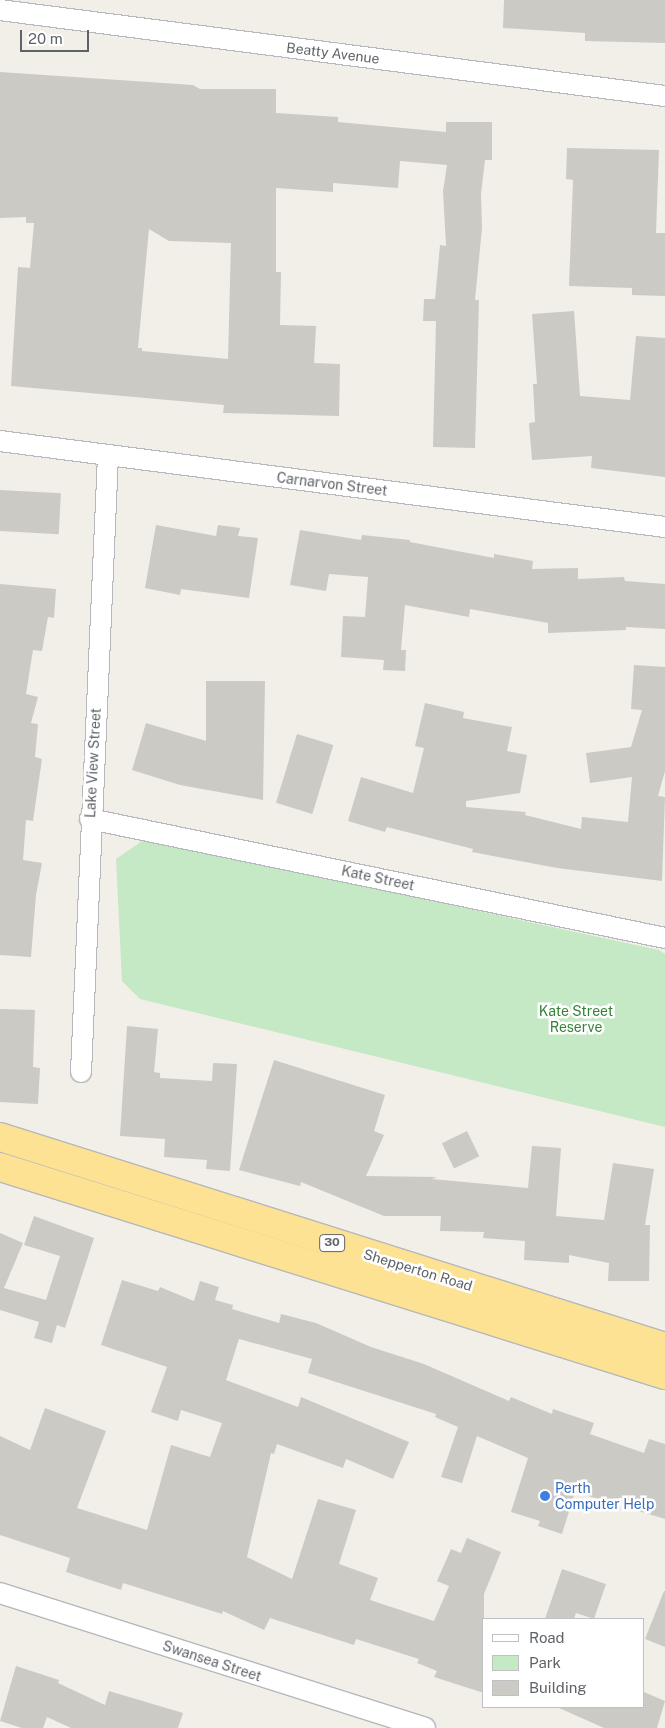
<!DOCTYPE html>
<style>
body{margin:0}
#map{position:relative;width:665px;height:1728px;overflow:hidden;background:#f1efe8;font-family:"Public Sans",sans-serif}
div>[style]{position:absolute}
.green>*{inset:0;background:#c5e8c5}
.building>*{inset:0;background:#cccac5;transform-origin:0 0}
.roads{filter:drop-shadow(1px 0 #b5b8bc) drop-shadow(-1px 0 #b5b8bc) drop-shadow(0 1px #b5b8bc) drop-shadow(0 -1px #b5b8bc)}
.street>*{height:20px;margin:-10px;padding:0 10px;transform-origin:10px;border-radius:10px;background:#fff}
.highway>*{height:28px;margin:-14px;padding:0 14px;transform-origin:14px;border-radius:14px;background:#fde293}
.dots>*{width:14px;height:14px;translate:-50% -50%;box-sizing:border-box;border:2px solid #fff;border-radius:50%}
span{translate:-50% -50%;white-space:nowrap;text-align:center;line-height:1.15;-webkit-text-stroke:5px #fff;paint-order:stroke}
.shield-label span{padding:1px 4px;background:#fff;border:1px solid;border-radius:4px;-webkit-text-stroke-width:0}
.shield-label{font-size:12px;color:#5f6368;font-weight:700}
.street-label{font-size:14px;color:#5f6368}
.park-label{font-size:14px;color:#348238}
.shop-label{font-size:14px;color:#366cbe}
.left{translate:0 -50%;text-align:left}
.legend{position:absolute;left:482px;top:1618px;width:162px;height:90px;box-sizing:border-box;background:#fff;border:1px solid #bfc1c3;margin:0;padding:6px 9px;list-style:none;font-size:15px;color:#5f6368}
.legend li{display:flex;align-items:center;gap:10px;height:25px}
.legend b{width:25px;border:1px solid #bfc1c3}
.scale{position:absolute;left:20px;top:30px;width:69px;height:22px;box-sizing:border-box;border:2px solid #5f6368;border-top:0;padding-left:6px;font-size:15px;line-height:18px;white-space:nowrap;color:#5f6368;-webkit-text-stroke:4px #fff;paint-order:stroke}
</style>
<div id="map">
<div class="green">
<i style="clip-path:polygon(145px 839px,659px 950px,665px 954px,665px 1127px,140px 999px,122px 981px,116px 859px)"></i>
</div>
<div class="building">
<i style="clip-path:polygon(504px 0,665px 0,665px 43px,585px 41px,585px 33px,503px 28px)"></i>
<i style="clip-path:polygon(evenodd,0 72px,193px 85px,200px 89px,276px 89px,276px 113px,338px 117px,338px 122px,446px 132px,446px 122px,492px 122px,492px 160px,485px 160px,481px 194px,482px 228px,475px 300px,479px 300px,475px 448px,433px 447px,436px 321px,423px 321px,424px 299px,435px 299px,440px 245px,446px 246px,443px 191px,447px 165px,400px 161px,398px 188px,333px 183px,333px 192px,276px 188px,276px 272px,281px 272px,280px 325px,316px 326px,314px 363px,340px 364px,339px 416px,223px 413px,224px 405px,11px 386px,18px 267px,30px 268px,34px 223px,26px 223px,26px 217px,0 218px,0 72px,149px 229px,169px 241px,231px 243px,228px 359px,142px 351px,142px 348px,138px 348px,149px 229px)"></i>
<i style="clip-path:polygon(567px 148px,659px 150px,656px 233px,665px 233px,665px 296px,632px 295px,632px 288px,569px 286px,573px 180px,566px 179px)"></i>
<i style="clip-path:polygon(574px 311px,580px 396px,630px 400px,636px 336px,665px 338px,665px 477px,591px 468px,592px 456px,532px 460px,529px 423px,535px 422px,533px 384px,537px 384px,532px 314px)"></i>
<i style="left:0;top:490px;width:61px;height:41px;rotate:3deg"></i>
<i style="clip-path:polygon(156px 525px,216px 536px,218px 525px,240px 528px,238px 536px,258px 538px,249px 598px,181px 589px,180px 595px,145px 588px)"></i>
<i style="clip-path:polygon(300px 530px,361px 540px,362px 535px,410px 540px,410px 542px,494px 558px,494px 554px,533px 561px,532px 569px,578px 568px,578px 579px,624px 577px,625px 581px,665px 584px,665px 629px,626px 627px,626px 630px,548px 633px,548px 623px,470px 609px,469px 617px,405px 605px,401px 650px,406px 650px,405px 671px,383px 670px,384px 660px,341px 657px,343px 616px,365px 617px,368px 577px,329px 574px,326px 591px,290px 585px)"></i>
<i style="clip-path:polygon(0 584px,56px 589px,54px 618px,48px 617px,42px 651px,33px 650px,26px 694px,38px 697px,31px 723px,38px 724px,35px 757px,42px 759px,33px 821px,26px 820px,23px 860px,42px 863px,36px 895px,31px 957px,0 955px)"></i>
<i style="clip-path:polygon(634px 665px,665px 667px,665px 771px,658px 796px,665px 797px,662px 881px,557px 868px,472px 852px,473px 849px,387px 827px,385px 832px,348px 821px,361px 777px,413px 793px,424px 748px,415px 746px,425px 703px,464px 712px,463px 718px,512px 727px,507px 751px,527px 755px,520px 793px,466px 801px,466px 807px,526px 812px,525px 815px,581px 829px,582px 817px,628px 822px,632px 777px,590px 783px,586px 753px,631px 747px,642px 710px,631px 709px)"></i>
<i style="clip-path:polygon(206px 681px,265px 681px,263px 800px,180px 785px,132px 770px,146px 723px,206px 741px)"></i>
<i style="left:297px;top:734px;width:38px;height:72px;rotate:17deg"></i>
<i style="clip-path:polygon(0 1009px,35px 1010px,33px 1067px,40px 1068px,38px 1104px,0 1102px)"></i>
<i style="clip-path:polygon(127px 1026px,158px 1029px,154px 1072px,160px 1073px,160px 1078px,212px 1081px,213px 1063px,237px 1064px,230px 1171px,206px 1169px,207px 1160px,164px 1157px,165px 1139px,120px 1136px)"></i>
<i style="clip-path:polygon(274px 1060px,385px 1095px,374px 1131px,384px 1135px,366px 1176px,437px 1177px,432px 1179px,528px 1188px,532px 1146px,561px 1148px,556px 1216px,604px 1220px,613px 1163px,654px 1169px,645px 1225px,650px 1225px,649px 1281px,608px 1281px,609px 1263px,569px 1255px,569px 1263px,524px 1260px,525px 1241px,483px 1238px,484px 1232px,440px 1231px,441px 1216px,384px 1216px,301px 1182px,300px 1186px,239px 1170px)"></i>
<i style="left:467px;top:1131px;width:28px;height:28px;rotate:64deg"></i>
<i style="clip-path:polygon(34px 1216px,94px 1238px,65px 1328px,57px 1325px,52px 1343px,34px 1338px,39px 1322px,0 1310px,0 1233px,23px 1243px,4px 1288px,46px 1300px,60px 1256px,24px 1245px)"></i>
<i style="clip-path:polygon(122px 1280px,158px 1291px,160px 1287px,194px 1301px,200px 1281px,219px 1287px,215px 1300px,233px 1305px,232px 1309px,279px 1323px,281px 1314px,316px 1323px,371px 1347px,424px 1364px,509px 1401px,511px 1397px,552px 1414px,553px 1409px,594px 1423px,590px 1434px,644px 1453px,649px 1439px,665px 1444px,665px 1519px,575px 1492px,562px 1534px,538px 1526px,540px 1521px,511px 1512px,528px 1458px,477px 1436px,462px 1483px,441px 1477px,458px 1427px,435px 1417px,436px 1414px,308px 1373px,312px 1359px,239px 1339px,226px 1380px,298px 1407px,301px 1397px,409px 1442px,393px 1479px,346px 1459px,343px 1468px,277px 1444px,274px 1454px,271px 1453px,247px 1557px,292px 1579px,318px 1499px,356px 1510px,339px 1564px,378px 1578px,370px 1600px,434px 1621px,449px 1586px,437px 1581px,451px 1549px,461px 1553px,467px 1538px,501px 1552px,484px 1594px,484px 1693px,434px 1677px,437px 1671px,417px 1663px,419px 1659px,356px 1639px,354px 1645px,270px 1618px,264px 1630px,223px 1611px,222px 1614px,123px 1583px,121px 1590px,66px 1572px,70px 1558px,0 1535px,0 1436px,30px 1450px,45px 1408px,106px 1431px,77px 1508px,147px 1530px,171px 1445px,210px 1457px,222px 1423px,181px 1410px,178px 1421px,151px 1412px,167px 1367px,101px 1345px)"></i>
<i style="clip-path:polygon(562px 1569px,606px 1584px,594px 1619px,576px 1613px,574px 1619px,545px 1619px)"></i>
<i style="clip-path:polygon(664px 1591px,665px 1591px,665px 1647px,645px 1639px)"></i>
<i style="clip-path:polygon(16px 1666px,59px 1680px,58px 1683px,105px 1705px,109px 1691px,183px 1713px,178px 1728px,71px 1728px,47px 1717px,43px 1728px,22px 1728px,0 1721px)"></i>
<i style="clip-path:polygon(644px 1692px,665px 1701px,657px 1728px,604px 1728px,557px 1707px,644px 1707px)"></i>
</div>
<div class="roads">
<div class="street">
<i style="left:0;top:10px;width:671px;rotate:7.37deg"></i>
<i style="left:0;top:441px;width:671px;rotate:7.37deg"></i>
<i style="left:90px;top:819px;width:587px;rotate:11.69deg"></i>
<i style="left:81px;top:1072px;width:618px;rotate:-87.49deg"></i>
<i style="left:0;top:1593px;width:446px;rotate:17.6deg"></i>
</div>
<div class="highway">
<i style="left:0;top:1137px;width:697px;rotate:17.53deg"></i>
<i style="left:0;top:1167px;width:697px;rotate:17.37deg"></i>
</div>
</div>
<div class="dots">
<i style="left:545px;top:1496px;background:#3f7fe0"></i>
</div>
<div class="shield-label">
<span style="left:332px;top:1243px">30</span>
</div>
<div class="street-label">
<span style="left:333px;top:53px;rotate:7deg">Beatty Avenue</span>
<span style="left:332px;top:484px;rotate:7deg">Carnarvon Street</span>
<span style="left:93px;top:763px;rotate:-87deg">Lake View Street</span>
<span style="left:378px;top:878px;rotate:12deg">Kate Street</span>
<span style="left:418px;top:1270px;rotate:17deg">Shepperton Road</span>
<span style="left:212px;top:1661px;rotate:18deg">Swansea Street</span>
</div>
<div class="park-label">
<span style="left:576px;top:1019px">Kate Street<br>Reserve</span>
</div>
<div class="shop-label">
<span class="left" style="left:555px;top:1496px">Perth<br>Computer Help</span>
</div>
<ul class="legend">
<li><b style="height:6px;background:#fff"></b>Road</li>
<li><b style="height:14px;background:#c5e8c5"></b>Park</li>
<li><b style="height:14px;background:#cccac5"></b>Building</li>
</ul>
<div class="scale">20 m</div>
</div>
